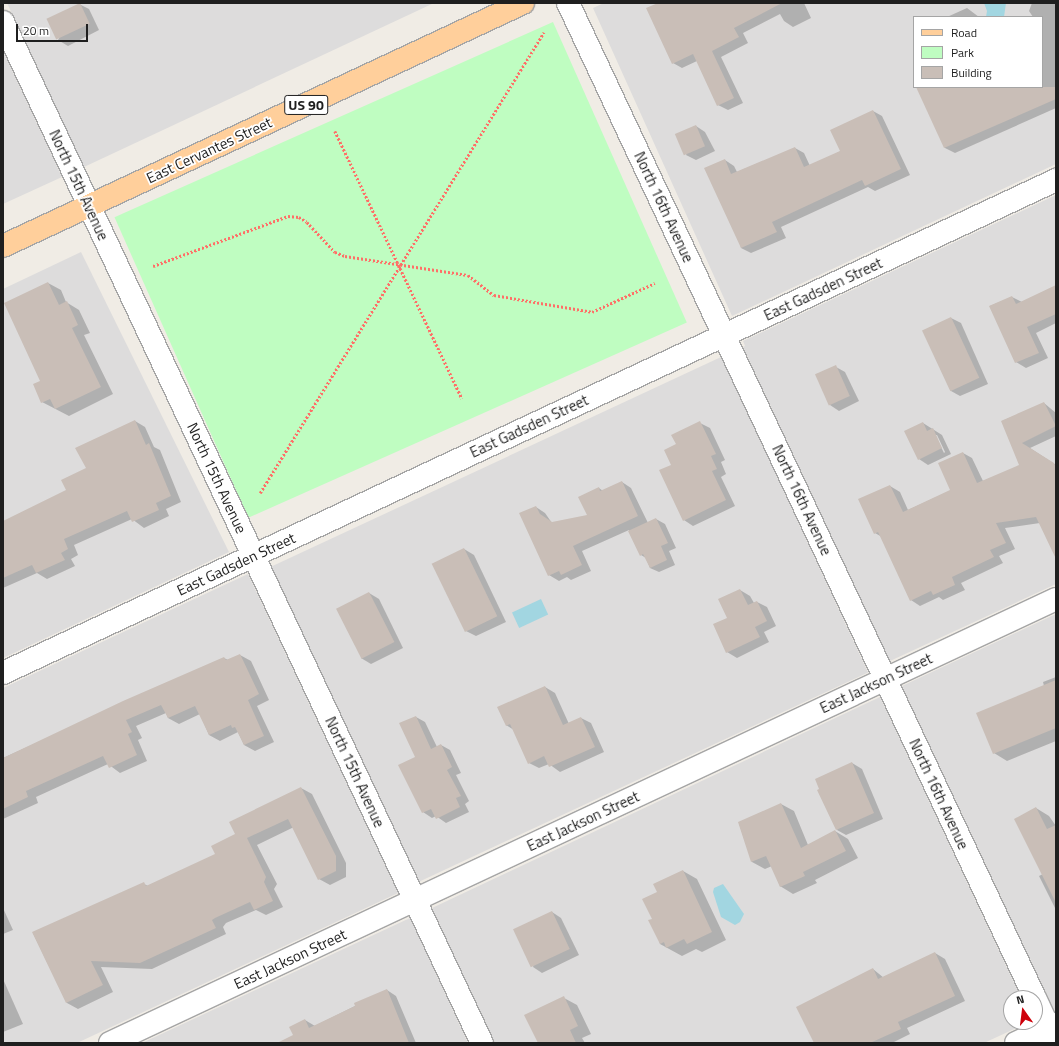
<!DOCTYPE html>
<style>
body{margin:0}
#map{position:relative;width:1059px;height:1046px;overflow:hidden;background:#f0ece5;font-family:"Titillium Web",sans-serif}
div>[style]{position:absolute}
.residential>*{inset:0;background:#dddcdc;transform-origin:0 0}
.park>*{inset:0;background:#bffdc1;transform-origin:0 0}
.water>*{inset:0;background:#a2d6e1;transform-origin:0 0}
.shadow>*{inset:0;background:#0003}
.building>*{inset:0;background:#c9beb7;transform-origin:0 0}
.path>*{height:2.5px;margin-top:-1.25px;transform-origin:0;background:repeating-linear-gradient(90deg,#ff6f67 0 2px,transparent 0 4px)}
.roads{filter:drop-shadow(1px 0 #a6a6a6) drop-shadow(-1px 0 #a6a6a6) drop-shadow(0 1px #a6a6a6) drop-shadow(0 -1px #a6a6a6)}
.minor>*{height:22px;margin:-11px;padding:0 11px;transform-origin:11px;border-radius:11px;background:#fff}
.major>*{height:22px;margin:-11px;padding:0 11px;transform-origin:11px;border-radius:11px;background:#ffcf9b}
span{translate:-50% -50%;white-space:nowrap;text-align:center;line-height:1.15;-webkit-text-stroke:3.5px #fff;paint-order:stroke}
.shield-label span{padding:1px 3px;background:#fff;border:1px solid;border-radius:3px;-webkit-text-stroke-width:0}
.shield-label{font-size:14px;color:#1f1f1f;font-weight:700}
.street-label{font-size:15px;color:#1f1f1f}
.frame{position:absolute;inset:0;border:4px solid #1f1f1f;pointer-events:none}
.legend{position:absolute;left:913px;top:16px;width:130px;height:72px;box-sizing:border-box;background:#fff;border:1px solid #a5a5a5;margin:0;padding:5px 7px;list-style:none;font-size:12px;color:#1f1f1f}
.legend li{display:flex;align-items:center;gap:8px;height:20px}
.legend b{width:20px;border:1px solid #a5a5a5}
.north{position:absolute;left:1003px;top:990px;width:40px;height:40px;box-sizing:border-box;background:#fff;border:1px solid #a5a5a5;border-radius:50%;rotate:346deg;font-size:11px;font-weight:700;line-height:16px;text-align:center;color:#1f1f1f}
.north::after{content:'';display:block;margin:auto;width:14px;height:18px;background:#ce000a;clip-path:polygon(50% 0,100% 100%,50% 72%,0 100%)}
.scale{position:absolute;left:16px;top:24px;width:72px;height:18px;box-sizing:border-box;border:2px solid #1f1f1f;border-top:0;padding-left:5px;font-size:12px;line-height:14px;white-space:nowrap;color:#1f1f1f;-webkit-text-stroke:3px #fff;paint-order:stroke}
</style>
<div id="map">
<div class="residential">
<i style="clip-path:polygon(7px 3px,434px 3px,84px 167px)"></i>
<i style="clip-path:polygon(evenodd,604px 3px,1056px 3px,1056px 164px,732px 316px,593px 8px,604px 3px,914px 17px,1042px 17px,1042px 87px,914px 87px,914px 17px)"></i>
<i style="clip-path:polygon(3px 51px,62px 177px,3px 204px)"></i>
<i style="clip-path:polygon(1056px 195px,1056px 584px,890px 661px,743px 347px,745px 346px,743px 341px)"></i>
<i style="clip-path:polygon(81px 252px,229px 552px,3px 658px,3px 289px)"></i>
<i style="left:721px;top:357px;width:348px;height:496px;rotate:65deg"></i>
<i style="clip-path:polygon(248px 574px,398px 893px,77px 1043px,3px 1043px,3px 688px)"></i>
<i style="clip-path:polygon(1056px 614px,1056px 1009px,1054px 1010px,902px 686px)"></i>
<i style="clip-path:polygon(880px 697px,1021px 998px,1011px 998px,1011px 1022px,1029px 1022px,984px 1043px,495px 1043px,432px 908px)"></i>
<i style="clip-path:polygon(410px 918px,468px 1043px,142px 1043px)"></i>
</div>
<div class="park">
<i style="left:553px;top:22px;width:329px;height:480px;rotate:66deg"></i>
</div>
<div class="water">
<i style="clip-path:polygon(984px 3px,1006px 3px,1004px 17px,986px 17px,987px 11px)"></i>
<i style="left:541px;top:599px;width:17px;height:32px;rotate:65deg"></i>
<i style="clip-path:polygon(723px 884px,744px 914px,740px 922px,735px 925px,721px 917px,713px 892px,714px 888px)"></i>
</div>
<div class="shadow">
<i style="clip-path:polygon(661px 3px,804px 3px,811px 18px,793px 27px,784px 21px,780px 14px,743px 33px,748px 43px,721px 57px,743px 103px,728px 110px,718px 105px,697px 61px,682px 68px,673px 63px)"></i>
<i style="clip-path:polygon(1032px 3px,1056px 3px,1056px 108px,955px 153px,945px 148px,917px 87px,1042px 87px,1042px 17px,1033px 17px,1029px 11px)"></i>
<i style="clip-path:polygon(79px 4px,89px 9px,99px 30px,68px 46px,58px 40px)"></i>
<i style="clip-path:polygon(967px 8px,979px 17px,947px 17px)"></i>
<i style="clip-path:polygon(873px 111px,882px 116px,910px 175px,875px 191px,868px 187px,781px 227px,786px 238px,751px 253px,741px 248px,725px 160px,734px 166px,737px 172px,795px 148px,804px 153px,810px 166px,841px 151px)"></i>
<i style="clip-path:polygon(696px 126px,705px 132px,715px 151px,696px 160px,686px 155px)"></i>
<i style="clip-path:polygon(48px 283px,61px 290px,66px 302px,79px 310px,90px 333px,84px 335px,113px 394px,69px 416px,42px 402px,41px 381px)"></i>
<i style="clip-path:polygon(1056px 286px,1056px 323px,1036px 333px,1048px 358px,1026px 368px,1016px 362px,990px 306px,1012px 297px,1022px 302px)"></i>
<i style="clip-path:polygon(951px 318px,961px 323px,988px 384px,960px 396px,951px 391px)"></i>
<i style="clip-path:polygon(836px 367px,845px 372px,859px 401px,839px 411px,830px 405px)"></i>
<i style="clip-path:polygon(1044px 403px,1056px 413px,1056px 436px,1030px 448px,1056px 465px,1056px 544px,1040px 523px,1005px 528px,1015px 549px,999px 556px,1003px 563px,961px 583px,965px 590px,943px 600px,939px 597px,920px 606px,911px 600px,882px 537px,875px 533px,890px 486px,900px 492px,908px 510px,952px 490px,963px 453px,972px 458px,983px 481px,1021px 466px,1002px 421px)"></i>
<i style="clip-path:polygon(135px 421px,145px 427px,154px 447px,160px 450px,181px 502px,166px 509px,169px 516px,144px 528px,132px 519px,74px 545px,78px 555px,71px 559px,75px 566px,47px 579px,37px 573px,3px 588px,3px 522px,62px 495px)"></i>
<i style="clip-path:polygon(700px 423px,710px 428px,725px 460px,721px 462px,726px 474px,721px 477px,735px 506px,693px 526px,684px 520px,672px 465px,677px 444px)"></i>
<i style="clip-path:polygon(evenodd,923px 423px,942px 435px,951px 454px,928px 465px,919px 459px,923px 423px,935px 435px,937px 435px,945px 452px,944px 453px,935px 435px)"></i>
<i style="clip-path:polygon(622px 482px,631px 488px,648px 523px,656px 519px,665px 524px,676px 548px,669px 551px,675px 565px,659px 572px,650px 568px,646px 558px,641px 555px,629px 530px,582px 551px,591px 571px,571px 580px,567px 577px,559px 581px,549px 575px,536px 507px,545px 513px,552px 523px,588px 516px,599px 488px,603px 491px)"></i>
<i style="clip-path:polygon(464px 549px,474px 555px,506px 622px,476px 636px,466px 631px)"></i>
<i style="clip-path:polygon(740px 590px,750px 596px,754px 603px,757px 602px,767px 607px,776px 626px,764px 632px,769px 642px,737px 658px,727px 652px,728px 619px)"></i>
<i style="clip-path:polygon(369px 593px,379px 599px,403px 648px,371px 664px,361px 658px)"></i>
<i style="clip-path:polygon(240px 655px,251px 661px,269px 700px,257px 706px,274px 742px,255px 751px,244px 745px,238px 732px,220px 741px,209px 735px,200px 714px,179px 724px,168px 718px,166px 713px,136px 726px,142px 738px,138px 740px,147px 761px,120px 773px,108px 764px,36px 797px,38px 803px,3px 819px,3px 758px,224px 658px,228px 660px)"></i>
<i style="clip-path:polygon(1056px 677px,1056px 741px,1007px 761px,994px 753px,1044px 686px,1043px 682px)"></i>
<i style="clip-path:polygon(545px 687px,555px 693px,569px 724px,581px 718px,591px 723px,604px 752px,560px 772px,549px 764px,539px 768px,529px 763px,514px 730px,506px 725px)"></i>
<i style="clip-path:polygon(416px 717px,425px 722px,437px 747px,441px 745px,450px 750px,461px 773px,456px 775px,469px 801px,465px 804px,469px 812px,446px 823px,436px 816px,432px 818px,423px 812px,416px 757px)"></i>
<i style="clip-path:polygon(852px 763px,862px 769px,883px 819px,846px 835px,837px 830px)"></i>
<i style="clip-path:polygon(301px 788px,312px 794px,346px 863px,346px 877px,330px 885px,319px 879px,294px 827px,257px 845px,277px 884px,274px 889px,283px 907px,266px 915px,256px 910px,226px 923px,223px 927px,226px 934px,152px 969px,101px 967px,113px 992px,78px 1009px,67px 1003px,33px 933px,144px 884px,148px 886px,216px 855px,236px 835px)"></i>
<i style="clip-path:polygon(781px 804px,794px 811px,808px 845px,835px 831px,848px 839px,858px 858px,815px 880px,817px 883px,793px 894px,780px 886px,772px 866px,765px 869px,752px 862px,739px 823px)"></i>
<i style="clip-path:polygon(1036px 808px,1049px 816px,1056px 826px,1056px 910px,1039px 876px,1043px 874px)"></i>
<i style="clip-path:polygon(683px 871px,697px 879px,726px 940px,702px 952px,696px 949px,682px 956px,660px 944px,653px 919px,658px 893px)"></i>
<i style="clip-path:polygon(3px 908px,13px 930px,3px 934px)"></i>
<i style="clip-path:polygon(552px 912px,561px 918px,579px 955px,542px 973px,533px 967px)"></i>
<i style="clip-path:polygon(935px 953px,945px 959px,965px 1001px,907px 1028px,910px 1034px,892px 1043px,815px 1043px,873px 969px,884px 978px)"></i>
<i style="clip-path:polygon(3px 979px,23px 1024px,3px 1032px)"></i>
<i style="clip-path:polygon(387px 990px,396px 996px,416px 1043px,297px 1043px,305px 1020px,315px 1026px)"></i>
<i style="clip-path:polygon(564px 998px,577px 1005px,591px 1034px,582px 1038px,585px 1043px,542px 1043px)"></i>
</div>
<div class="building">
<i style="left:80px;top:3px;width:23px;height:37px;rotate:65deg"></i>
<i style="clip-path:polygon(658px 3px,782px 3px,734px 28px,739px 37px,712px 51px,734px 98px,717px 106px,693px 54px,672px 64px,646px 8px)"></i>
<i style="clip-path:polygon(916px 87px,1056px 87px,1056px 99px,944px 148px)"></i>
<i style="clip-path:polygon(873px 110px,901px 169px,865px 186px,862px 180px,772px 222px,777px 232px,741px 248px,704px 168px,725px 159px,731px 174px,795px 147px,804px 167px,840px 151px,830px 130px)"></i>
<i style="left:696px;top:125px;width:23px;height:23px;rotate:67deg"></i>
<i style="clip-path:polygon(48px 282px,59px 305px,67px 301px,78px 325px,72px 328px,101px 387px,55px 409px,50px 399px,41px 403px,33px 384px,40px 381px,4px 303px)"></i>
<i style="clip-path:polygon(1056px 285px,1056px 314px,1027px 327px,1039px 353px,1015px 363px,989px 306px,1012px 296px,1016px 304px)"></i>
<i style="left:951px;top:317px;width:67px;height:32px;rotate:65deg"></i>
<i style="left:836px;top:365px;width:34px;height:23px;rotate:66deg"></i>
<i style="clip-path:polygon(1044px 402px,1056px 426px,1022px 443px,1054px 463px,1056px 468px,1056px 559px,1036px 517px,996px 523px,1006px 543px,990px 550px,994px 557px,952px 577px,955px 585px,933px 595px,931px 591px,910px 601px,878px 532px,874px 534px,858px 499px,890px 485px,903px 512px,950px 490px,938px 463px,963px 452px,977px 483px,1019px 465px,1001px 421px)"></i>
<i style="clip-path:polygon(135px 420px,146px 445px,149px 443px,171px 496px,156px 503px,159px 510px,132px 522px,127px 511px,64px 539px,68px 549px,61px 553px,65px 560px,36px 573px,32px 565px,3px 578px,3px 521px,66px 490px,61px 480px,86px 468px,75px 448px)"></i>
<i style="clip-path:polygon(700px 421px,716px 454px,711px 456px,717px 469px,712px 471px,726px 500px,683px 521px,659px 470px,671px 465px,664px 450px,676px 444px,671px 435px)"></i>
<i style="clip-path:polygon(923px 422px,927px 431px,933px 428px,942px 448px,918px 460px,904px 431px)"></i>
<i style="clip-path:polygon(622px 481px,638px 516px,573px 546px,582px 565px,561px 575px,559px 571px,548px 576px,519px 513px,536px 506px,540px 514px,552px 522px,587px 515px,578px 497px,599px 487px,600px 491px)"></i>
<i style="clip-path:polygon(656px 518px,668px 543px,661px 546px,667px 560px,650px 568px,643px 554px,640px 556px,628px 531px)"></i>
<i style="left:464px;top:548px;width:76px;height:36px;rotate:64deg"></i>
<i style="clip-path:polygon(740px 589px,748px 605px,757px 601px,767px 621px,755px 627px,760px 637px,726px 653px,713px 624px,727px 618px,718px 599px)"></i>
<i style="left:369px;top:592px;width:56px;height:37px;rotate:63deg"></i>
<i style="clip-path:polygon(240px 654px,259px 694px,248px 700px,264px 736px,244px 745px,235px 727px,232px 728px,231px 725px,209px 735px,195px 706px,168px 718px,161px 705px,126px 720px,132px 732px,128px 734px,137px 755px,109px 768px,103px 756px,26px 791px,28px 797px,3px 809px,3px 758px,123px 701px,224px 657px,226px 660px)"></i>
<i style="clip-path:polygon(1056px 680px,1056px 728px,993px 754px,976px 713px)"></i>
<i style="clip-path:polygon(545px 686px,563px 725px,581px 717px,595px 747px,549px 767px,544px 756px,528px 764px,510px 724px,506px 726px,497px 707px)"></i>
<i style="clip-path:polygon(416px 716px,431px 749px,441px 744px,452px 767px,447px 770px,461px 796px,456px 798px,460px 807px,436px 819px,431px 809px,422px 813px,398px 765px,415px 757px,399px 723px)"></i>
<i style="clip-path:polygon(852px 762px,874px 813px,836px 830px,817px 790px,819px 789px,815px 779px)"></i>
<i style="clip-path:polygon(301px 787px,336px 856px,336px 871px,318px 880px,288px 819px,247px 838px,266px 877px,264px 882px,273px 901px,254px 910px,250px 902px,215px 918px,212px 920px,216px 928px,140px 963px,91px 961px,103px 985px,66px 1003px,32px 932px,144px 882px,146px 886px,215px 854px,211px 846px,235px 834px,229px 822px)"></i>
<i style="clip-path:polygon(781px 803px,801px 848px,835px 830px,846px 851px,803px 872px,805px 876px,780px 887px,766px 856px,751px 862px,738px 822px)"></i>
<i style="clip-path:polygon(1036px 807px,1047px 829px,1056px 825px,1056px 903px,1014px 819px)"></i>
<i style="clip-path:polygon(683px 870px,712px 932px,687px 944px,684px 939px,666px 948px,664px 942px,660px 944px,648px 920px,652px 919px,642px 899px,657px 892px,653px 884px)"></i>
<i style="left:552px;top:911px;width:42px;height:43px;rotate:65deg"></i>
<i style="clip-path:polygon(935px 952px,955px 996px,898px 1022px,901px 1029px,870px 1043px,814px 1043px,796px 1007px,873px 968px,878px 979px)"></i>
<i style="clip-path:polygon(387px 989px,409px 1043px,277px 1043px,293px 1035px,289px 1027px,305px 1019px,309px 1028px,355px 1006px,354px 1003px)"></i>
<i style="clip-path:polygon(564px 996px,578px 1026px,570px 1030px,576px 1043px,538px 1043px,524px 1015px)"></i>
</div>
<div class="path">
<i style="left:335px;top:131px;width:296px;rotate:64.6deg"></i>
<i style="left:153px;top:266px;width:144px;rotate:-20.3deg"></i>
<i style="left:288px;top:216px;width:11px;rotate:5deg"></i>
<i style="left:299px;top:217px;width:9px;rotate:32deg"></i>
<i style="left:307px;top:222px;width:41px;rotate:47deg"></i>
<i style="left:335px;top:252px;width:11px;rotate:22deg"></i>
<i style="left:345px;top:256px;width:124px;rotate:8.8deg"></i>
<i style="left:468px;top:275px;width:33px;rotate:38deg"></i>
<i style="left:494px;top:295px;width:99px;rotate:9.8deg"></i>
<i style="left:592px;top:312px;width:69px;rotate:-24.7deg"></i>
<i style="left:260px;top:493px;width:541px;rotate:-58.36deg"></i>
</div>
<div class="roads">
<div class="minor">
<i style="left:568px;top:3px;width:1099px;rotate:64.86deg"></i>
<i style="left:3px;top:22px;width:1128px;rotate:64.87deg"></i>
<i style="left:3px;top:673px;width:1163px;rotate:-25.09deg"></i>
<i style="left:1035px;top:998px;width:50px;rotate:65deg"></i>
<i style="left:110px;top:1043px;width:1045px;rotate:-25.14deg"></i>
<i style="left:1016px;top:1043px;width:44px;rotate:-25.4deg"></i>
</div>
<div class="major">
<i style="left:3px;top:246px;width:574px;rotate:-25.05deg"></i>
</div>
</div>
<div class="shield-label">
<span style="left:306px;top:105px">US 90</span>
</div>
<div class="street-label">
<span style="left:209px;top:150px;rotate:-25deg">East Cervantes Street</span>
<span style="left:79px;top:185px;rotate:65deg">North 15th Avenue</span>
<span style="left:664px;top:207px;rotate:65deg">North 16th Avenue</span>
<span style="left:823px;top:289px;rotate:-25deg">East Gadsden Street</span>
<span style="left:529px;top:426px;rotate:-25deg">East Gadsden Street</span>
<span style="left:217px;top:478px;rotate:65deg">North 15th Avenue</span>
<span style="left:802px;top:500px;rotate:65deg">North 16th Avenue</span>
<span style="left:236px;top:564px;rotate:-25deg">East Gadsden Street</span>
<span style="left:876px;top:683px;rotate:-25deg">East Jackson Street</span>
<span style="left:355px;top:772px;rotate:65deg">North 15th Avenue</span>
<span style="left:939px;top:794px;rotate:65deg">North 16th Avenue</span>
<span style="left:583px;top:821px;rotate:-25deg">East Jackson Street</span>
<span style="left:290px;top:959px;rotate:-25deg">East Jackson Street</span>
</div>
<div class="frame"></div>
<ul class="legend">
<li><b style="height:5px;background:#ffcf9b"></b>Road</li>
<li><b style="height:11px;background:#bffdc1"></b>Park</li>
<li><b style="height:11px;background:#c9beb7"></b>Building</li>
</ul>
<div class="north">N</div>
<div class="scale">20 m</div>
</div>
